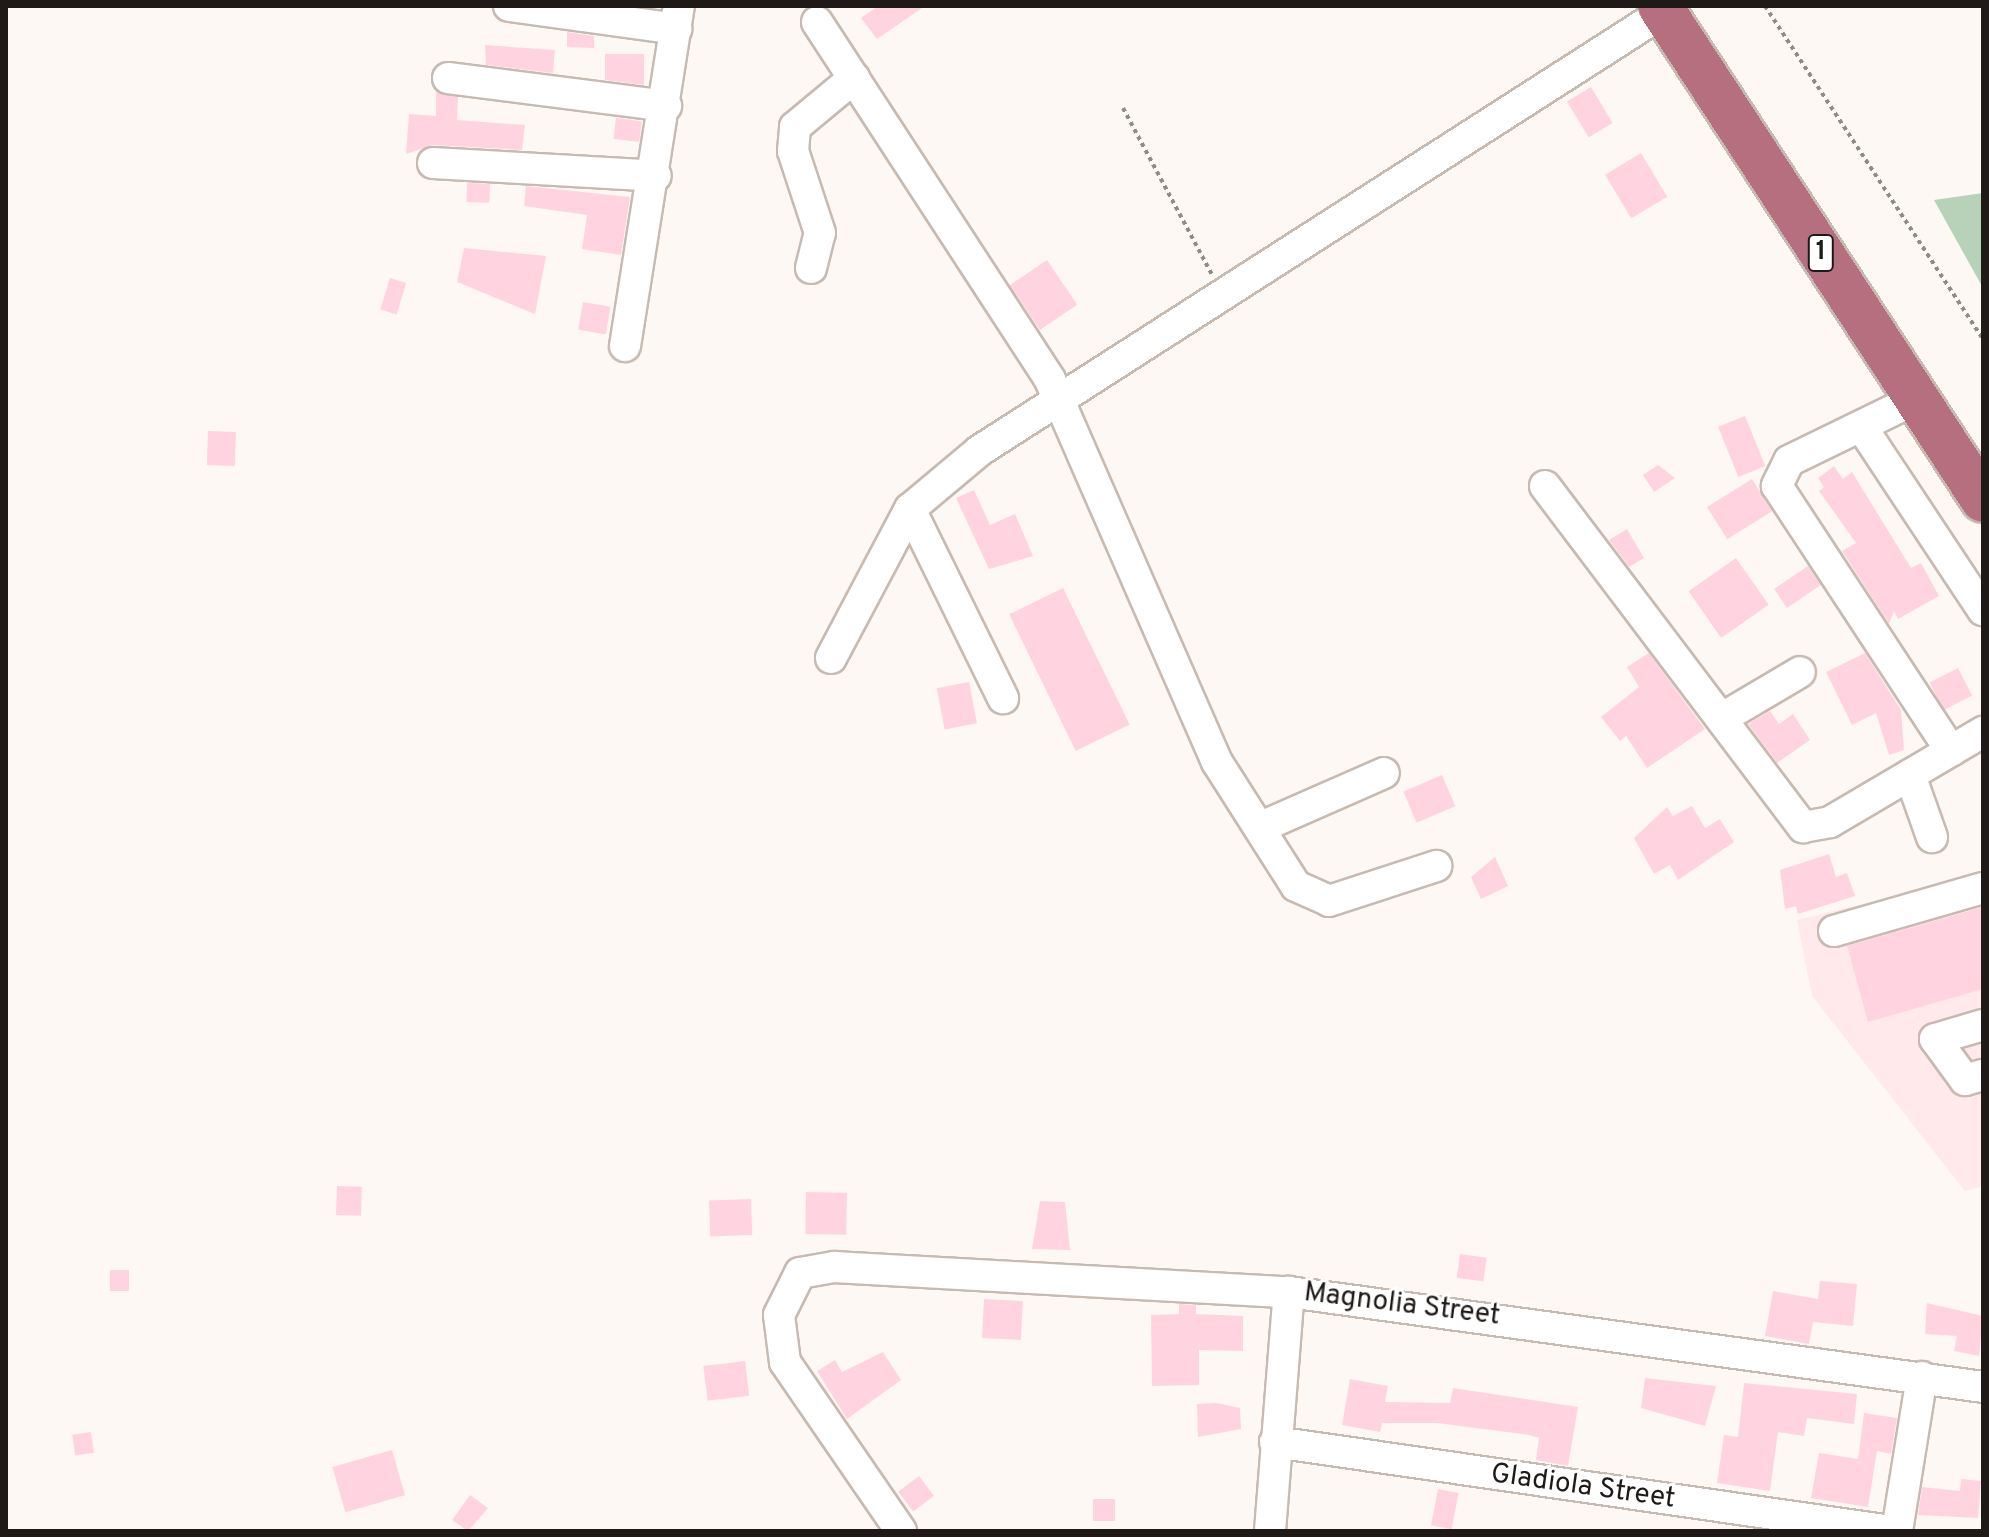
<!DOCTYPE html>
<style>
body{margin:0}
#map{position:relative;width:1989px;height:1537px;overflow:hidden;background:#fdf8f4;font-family:Overpass,sans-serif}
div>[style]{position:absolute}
.industrial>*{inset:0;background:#ffe9eb}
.green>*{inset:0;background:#b8d2b9}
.building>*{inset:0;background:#ffd4e0;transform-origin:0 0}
.path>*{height:4px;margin-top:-2px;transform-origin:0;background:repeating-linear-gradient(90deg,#908b87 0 4px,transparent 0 8px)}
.roads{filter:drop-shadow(2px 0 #c7bab1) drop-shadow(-2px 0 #c7bab1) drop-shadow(0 2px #c7bab1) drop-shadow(0 -2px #c7bab1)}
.minor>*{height:30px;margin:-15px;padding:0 15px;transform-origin:15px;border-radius:15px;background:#fff}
.highway>*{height:44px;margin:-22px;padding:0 22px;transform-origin:22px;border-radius:22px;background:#b56f7f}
span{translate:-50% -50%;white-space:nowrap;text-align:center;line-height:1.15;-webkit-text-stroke:6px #fff;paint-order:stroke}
.shield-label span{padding:2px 6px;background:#fff;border:2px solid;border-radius:6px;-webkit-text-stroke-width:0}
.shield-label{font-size:26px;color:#1f1a17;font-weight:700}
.street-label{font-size:28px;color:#1f1a17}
.frame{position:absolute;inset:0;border:8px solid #1f1a17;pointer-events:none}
</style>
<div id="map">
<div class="industrial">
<i style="clip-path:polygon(1983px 875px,1983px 1186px,1965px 1191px,1812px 996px,1797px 920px)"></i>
</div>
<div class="green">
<i style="clip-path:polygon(1983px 193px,1983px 288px,1934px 200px)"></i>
</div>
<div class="building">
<i style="clip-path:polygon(878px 6px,925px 6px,877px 39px,861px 18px)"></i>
<i style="clip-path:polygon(567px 32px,594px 36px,594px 48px,567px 47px)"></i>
<i style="clip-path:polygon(485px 45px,555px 50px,553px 73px,486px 65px)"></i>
<i style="clip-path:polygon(605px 54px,644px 54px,644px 85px,605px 80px)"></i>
<i style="left:1591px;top:87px;width:42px;height:28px;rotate:59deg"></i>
<i style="clip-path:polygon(436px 92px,458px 97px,457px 120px,525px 125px,522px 150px,434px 145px,406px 154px,409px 114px,436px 116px)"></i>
<i style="left:616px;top:118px;width:26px;height:21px;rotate:7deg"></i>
<i style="left:1641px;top:153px;width:51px;height:42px;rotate:59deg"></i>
<i style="left:467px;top:183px;width:23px;height:19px;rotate:2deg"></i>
<i style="clip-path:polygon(526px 186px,630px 197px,621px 255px,582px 249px,587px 215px,524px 206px)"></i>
<i style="clip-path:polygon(464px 248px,546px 256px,535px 314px,457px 282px)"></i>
<i style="left:1047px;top:260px;width:54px;height:45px;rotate:56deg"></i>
<i style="left:390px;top:278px;width:17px;height:33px;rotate:17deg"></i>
<i style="left:583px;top:302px;width:28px;height:28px;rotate:10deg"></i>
<i style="left:1745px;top:416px;width:54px;height:29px;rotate:68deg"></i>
<i style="left:208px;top:431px;width:28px;height:34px;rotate:2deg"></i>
<i style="clip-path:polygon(1658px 465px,1675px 478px,1654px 492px,1643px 475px)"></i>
<i style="clip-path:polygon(1834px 466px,1843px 479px,1852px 472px,1911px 568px,1921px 563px,1939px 596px,1898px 619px,1894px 611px,1889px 624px,1842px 551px,1856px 543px,1819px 491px,1824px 487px,1818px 478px)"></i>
<i style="left:1752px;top:479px;width:38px;height:53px;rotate:58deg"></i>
<i style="clip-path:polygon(974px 490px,990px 525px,1015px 514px,1033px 556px,989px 569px,956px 498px)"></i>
<i style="clip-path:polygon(1627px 529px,1644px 558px,1629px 567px,1609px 540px)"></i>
<i style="left:1736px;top:558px;width:57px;height:58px;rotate:55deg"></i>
<i style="left:1808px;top:566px;width:23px;height:41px;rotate:56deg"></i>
<i style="left:1063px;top:588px;width:152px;height:60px;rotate:64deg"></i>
<i style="clip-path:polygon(1649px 653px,1705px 729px,1647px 768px,1626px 736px,1620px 741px,1601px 717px,1639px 687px,1627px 667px)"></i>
<i style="clip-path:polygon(1865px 653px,1901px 710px,1904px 750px,1889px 755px,1876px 713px,1852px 725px,1826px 672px)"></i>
<i style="left:1958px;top:668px;width:31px;height:32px;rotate:63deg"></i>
<i style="left:969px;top:682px;width:42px;height:33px;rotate:79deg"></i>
<i style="clip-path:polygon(1770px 711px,1779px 724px,1793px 714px,1810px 740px,1777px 763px,1748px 724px)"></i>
<i style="left:1442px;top:775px;width:34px;height:42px;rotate:67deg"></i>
<i style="clip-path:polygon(1692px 806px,1705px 828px,1720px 819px,1734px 842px,1678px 880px,1670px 865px,1654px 874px,1634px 838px,1667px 807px,1673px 816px)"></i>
<i style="clip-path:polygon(1829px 854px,1836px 877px,1847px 873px,1855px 896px,1798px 914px,1796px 906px,1785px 909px,1780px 870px)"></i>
<i style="clip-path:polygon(1495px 857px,1508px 886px,1481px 899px,1471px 877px)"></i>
<i style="clip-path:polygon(1983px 907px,1983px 989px,1868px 1022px,1847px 946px)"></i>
<i style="left:337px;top:1186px;width:25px;height:29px;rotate:2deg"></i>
<i style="left:806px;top:1192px;width:41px;height:42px;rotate:1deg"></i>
<i style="left:751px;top:1199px;width:36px;height:42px;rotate:88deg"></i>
<i style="clip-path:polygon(1040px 1201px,1065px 1202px,1070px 1250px,1032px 1249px)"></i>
<i style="left:1460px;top:1254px;width:27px;height:24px;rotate:8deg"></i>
<i style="left:110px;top:1270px;width:19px;height:21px"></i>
<i style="clip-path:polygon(1820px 1281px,1857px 1284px,1853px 1326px,1813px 1322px,1809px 1344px,1765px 1336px,1773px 1291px,1818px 1299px)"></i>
<i style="left:984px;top:1299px;width:39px;height:39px;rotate:3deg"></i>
<i style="clip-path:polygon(1927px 1303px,1983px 1316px,1979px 1356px,1954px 1351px,1957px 1336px,1925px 1334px)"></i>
<i style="clip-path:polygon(1179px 1304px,1196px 1305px,1196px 1314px,1243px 1316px,1243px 1351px,1199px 1350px,1199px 1385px,1152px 1386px,1151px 1315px,1179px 1314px)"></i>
<i style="clip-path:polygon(883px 1352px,901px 1380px,847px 1419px,817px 1371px,835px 1360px,842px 1372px)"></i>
<i style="left:745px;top:1361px;width:35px;height:42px;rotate:83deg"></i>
<i style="clip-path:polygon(1645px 1378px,1716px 1386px,1705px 1426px,1641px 1408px)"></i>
<i style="clip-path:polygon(1350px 1379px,1388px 1386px,1385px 1402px,1450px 1403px,1453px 1388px,1578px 1407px,1568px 1466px,1536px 1460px,1539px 1438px,1529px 1435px,1437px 1423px,1382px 1423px,1380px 1432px,1342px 1425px)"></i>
<i style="clip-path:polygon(1744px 1383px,1857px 1394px,1854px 1424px,1807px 1418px,1804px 1436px,1778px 1432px,1770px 1491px,1717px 1483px,1724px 1435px,1738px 1437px)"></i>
<i style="clip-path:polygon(1217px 1403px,1240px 1408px,1241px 1429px,1198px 1437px,1197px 1404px)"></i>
<i style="clip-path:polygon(1864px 1413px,1897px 1418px,1891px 1454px,1877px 1451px,1868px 1507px,1811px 1498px,1819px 1453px,1858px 1459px)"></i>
<i style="left:91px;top:1432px;width:21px;height:19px;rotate:82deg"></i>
<i style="left:392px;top:1450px;width:47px;height:62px;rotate:74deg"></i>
<i style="left:919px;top:1476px;width:25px;height:26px;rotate:53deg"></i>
<i style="clip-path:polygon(1961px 1479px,1981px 1481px,1978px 1518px,1918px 1515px,1922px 1487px,1960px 1491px)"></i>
<i style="left:1438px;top:1489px;width:21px;height:37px;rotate:11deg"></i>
<i style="clip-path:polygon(470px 1495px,488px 1508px,468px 1531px,452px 1520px)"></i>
<i style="left:1093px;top:1499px;width:22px;height:22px"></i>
</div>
<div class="path">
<i style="left:1765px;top:6px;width:398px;rotate:56.8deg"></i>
<i style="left:1123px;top:108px;width:189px;rotate:61.9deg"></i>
</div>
<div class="roads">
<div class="minor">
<i style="left:509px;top:6px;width:169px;rotate:7.8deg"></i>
<i style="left:817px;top:22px;width:427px;rotate:56.9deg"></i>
<i style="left:1050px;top:380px;width:417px;rotate:66.4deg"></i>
<i style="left:1217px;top:762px;width:147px;rotate:57.5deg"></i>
<i style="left:1296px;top:886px;width:36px;rotate:24deg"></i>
<i style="left:1329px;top:901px;width:113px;rotate:-18.1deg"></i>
<i style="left:448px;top:78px;width:220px;rotate:7.3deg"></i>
<i style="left:433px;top:163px;width:223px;rotate:3.3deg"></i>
<i style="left:811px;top:268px;width:36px;rotate:-76deg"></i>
<i style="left:820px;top:233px;width:86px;rotate:-108.2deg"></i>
<i style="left:793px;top:151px;width:24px;rotate:-85deg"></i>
<i style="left:795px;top:127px;width:77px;rotate:-39.7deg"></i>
<i style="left:625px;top:346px;width:344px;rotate:-81deg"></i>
<i style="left:1916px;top:399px;width:141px;rotate:154deg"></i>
<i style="left:1789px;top:461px;width:28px;rotate:116deg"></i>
<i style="left:1777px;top:486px;width:317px;rotate:56.7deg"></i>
<i style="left:1861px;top:426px;width:221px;rotate:56.5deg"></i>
<i style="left:1545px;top:486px;width:428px;rotate:52.9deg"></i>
<i style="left:1803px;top:827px;width:27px;rotate:-10deg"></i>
<i style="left:1830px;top:822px;width:178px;rotate:-30.5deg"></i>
<i style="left:910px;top:509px;width:211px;rotate:63.8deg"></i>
<i style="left:831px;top:658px;width:169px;rotate:-62.1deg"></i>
<i style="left:910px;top:509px;width:90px;rotate:-40deg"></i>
<i style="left:979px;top:451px;width:824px;rotate:-32.67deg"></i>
<i style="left:1724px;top:717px;width:88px;rotate:-30.6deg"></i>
<i style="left:1910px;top:775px;width:66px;rotate:70.5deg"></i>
<i style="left:1261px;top:827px;width:134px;rotate:-23.7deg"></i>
<i style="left:1834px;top:931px;width:155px;rotate:-16.1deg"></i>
<i style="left:1983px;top:1025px;width:50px;rotate:163.7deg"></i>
<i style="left:1935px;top:1039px;width:51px;rotate:53.8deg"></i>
<i style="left:1965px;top:1080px;width:19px;rotate:-16deg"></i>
<i style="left:1275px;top:1442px;width:622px;rotate:8.22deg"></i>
<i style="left:901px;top:1531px;width:205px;rotate:-124.5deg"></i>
<i style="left:785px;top:1362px;width:47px;rotate:-97.3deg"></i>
<i style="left:779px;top:1315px;width:47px;rotate:-63.4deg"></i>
<i style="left:800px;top:1273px;width:36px;rotate:-10deg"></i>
<i style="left:835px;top:1267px;width:455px;rotate:3.2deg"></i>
<i style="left:1289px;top:1292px;width:700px;rotate:7.79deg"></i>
<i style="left:1270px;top:1531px;width:240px;rotate:-85.5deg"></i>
<i style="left:1897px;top:1531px;width:156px;rotate:-80.8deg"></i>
</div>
<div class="highway">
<i style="left:1660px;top:6px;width:590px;rotate:56.82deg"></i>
</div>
</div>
<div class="shield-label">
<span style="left:1821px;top:253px">1</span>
</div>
<div class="street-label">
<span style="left:1402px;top:1305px;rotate:7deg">Magnolia Street</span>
<span style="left:1583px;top:1487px;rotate:8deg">Gladiola Street</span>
</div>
<div class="frame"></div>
</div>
